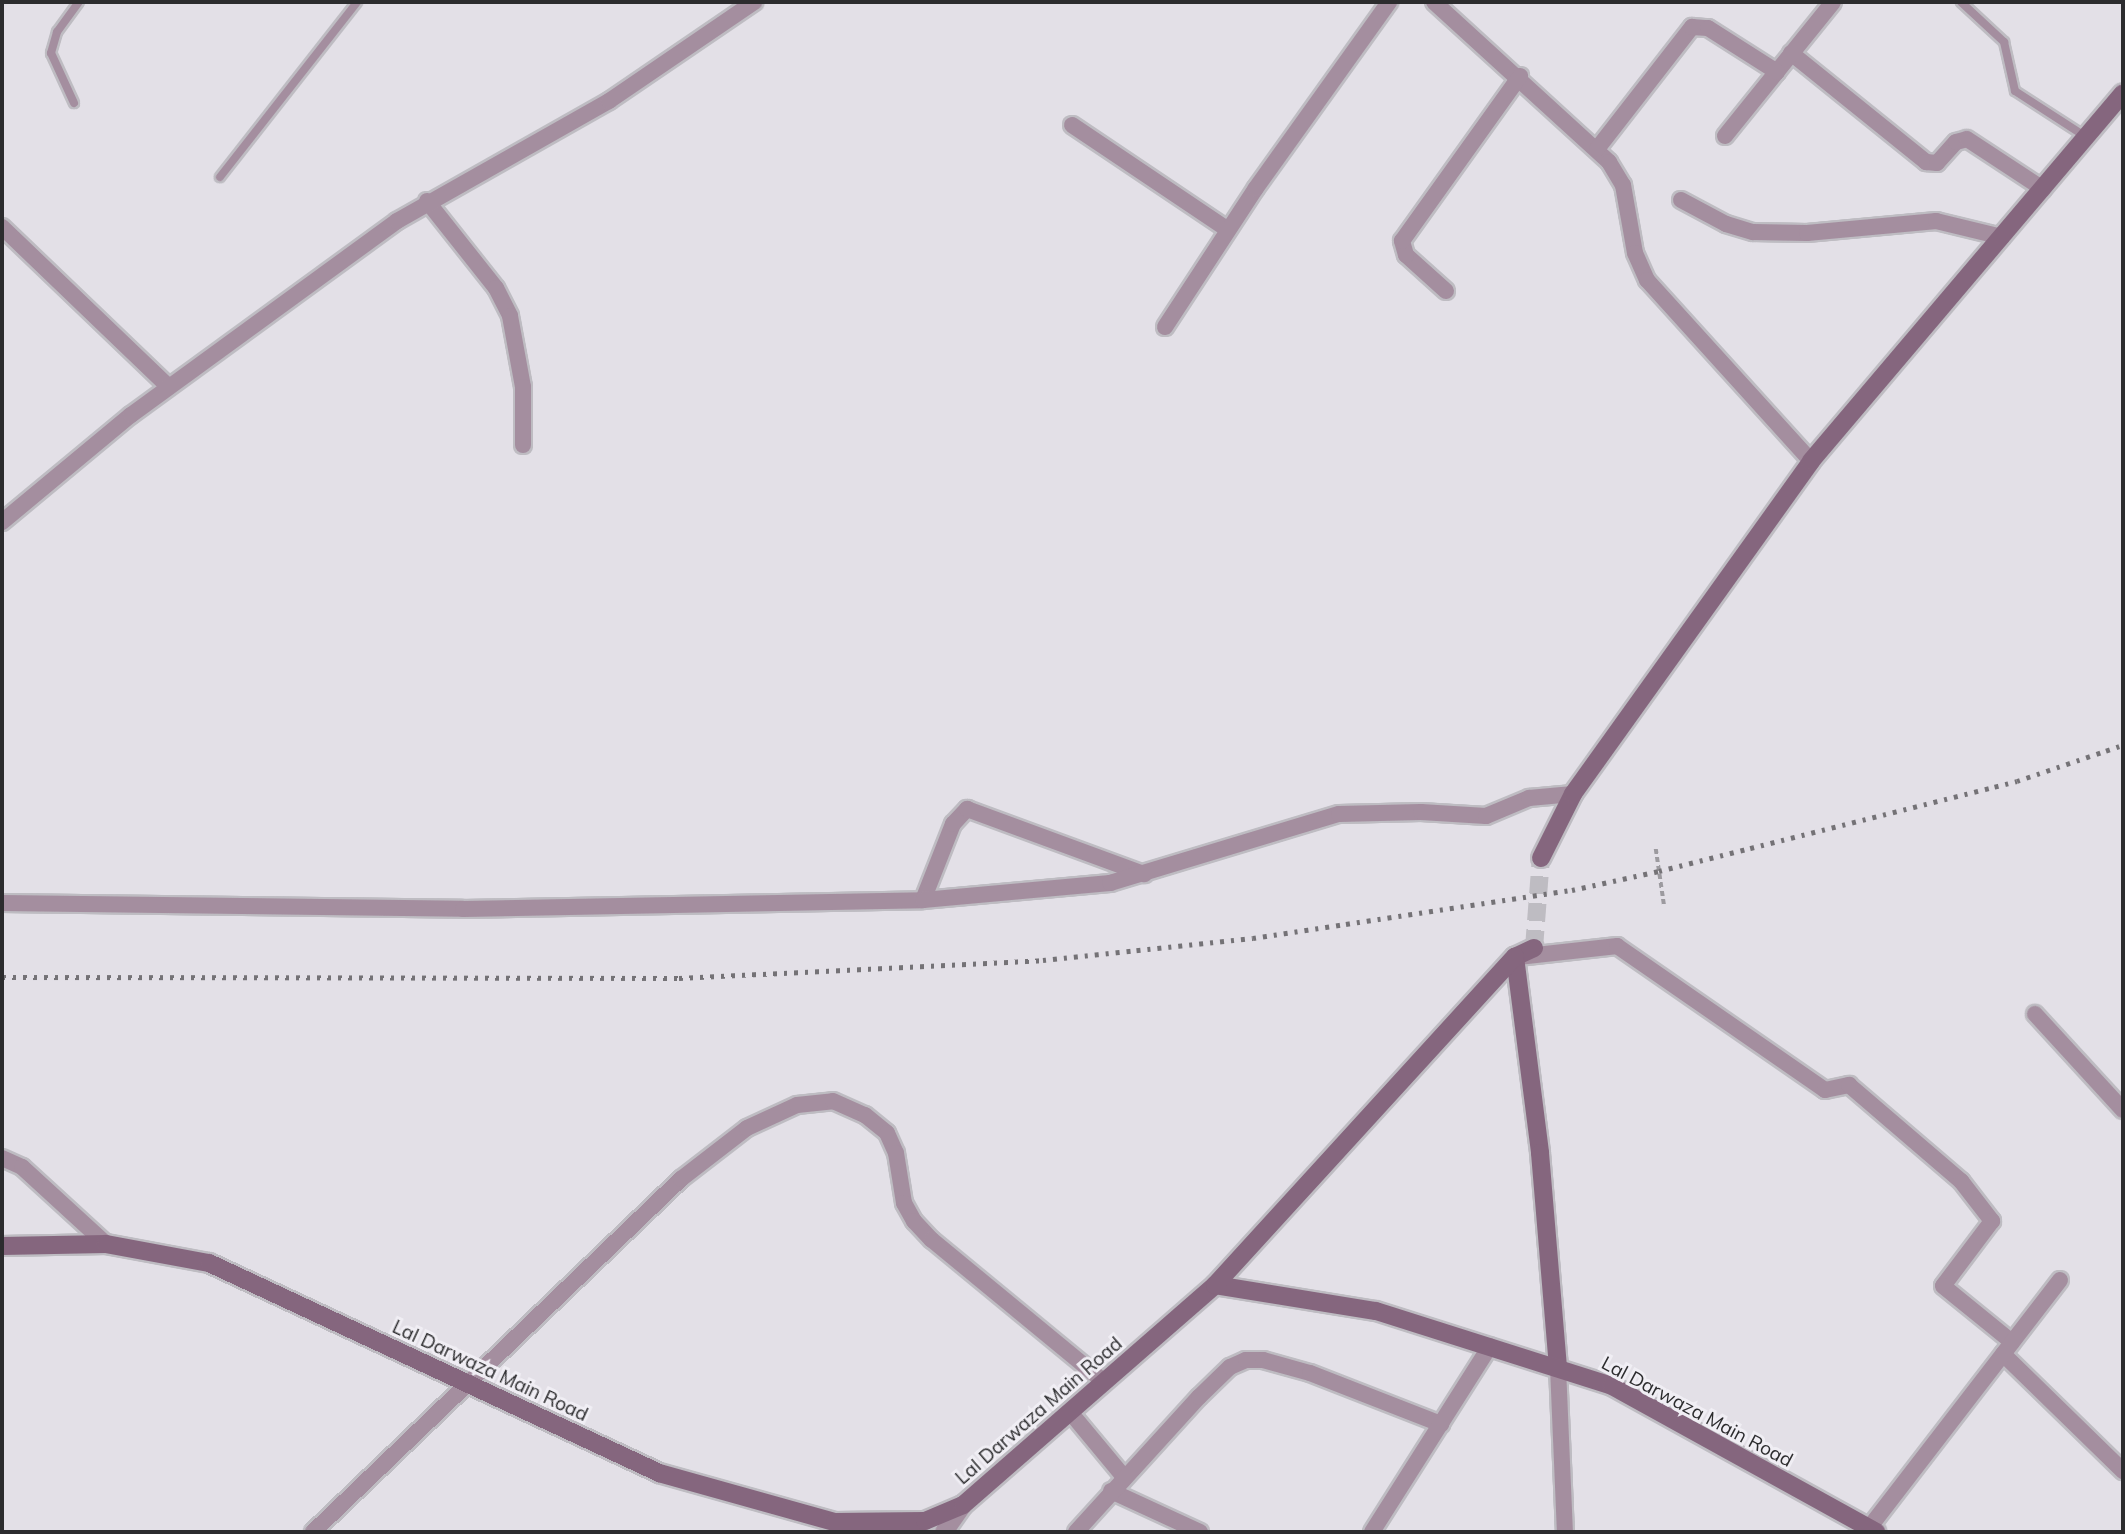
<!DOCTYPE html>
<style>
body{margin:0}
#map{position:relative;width:2125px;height:1534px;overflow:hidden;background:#e3e0e7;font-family:Mulish,sans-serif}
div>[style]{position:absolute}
.secondary-tunnel>*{height:18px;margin-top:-9px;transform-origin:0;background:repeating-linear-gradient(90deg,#bebcc2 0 18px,transparent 0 27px)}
.path>*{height:3.5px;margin-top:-1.75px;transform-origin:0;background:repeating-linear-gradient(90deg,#9c9a9f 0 5px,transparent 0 8.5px)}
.roads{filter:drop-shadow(2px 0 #bebcc2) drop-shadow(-2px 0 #bebcc2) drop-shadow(0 2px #bebcc2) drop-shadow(0 -2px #bebcc2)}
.service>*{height:8px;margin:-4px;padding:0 4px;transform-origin:4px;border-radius:4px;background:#a48e9f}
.minor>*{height:16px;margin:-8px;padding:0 8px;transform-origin:8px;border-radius:8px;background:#a48e9f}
.tertiary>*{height:18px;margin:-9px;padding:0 9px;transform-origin:9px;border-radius:9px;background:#a48e9f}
.secondary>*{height:18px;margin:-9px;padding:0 9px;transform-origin:9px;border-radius:9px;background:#85667e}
.rail>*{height:5px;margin-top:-2.5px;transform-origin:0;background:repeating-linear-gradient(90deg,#747276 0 3.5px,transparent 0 10.5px)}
span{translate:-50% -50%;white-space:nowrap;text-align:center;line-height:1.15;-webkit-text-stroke:6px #f0eef4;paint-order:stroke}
.street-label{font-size:19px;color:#2c2c2e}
.frame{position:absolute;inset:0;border:4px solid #2c2c2e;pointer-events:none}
</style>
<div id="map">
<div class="secondary-tunnel">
<i style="left:1534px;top:948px;width:90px;rotate:-85.6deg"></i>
</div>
<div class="path">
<i style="left:1656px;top:849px;width:56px;rotate:81.7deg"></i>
</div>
<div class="roads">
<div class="service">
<i style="left:1961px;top:2px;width:59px;rotate:42.9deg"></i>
<i style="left:2004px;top:42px;width:50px;rotate:77.3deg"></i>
<i style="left:2015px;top:91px;width:85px;rotate:32.9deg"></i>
<i style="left:74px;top:103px;width:55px;rotate:-114.7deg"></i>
<i style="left:51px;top:53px;width:22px;rotate:-74deg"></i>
<i style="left:57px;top:32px;width:37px;rotate:-54deg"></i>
<i style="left:220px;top:177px;width:222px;rotate:-51.9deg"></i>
</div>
<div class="minor">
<i style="left:1434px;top:2px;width:237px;rotate:42.4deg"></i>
<i style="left:1609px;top:162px;width:27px;rotate:59deg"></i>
<i style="left:1623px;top:185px;width:69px;rotate:80deg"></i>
<i style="left:1635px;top:253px;width:30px;rotate:66deg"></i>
<i style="left:1647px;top:280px;width:244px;rotate:47.8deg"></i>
<i style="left:1791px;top:53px;width:174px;rotate:38.9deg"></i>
<i style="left:1926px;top:162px;width:11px;rotate:5deg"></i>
<i style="left:1937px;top:163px;width:28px;rotate:-48deg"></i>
<i style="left:1956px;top:142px;width:11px;rotate:-15deg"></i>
<i style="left:1967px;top:139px;width:91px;rotate:33.3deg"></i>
<i style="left:1072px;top:125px;width:188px;rotate:33.9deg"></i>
<i style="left:1725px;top:136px;width:172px;rotate:-51.1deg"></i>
<i style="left:1597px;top:149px;width:155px;rotate:-52.1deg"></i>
<i style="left:1692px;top:27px;width:16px;rotate:4deg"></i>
<i style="left:1708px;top:28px;width:82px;rotate:32.5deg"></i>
<i style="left:1681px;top:200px;width:51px;rotate:28.1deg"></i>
<i style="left:1726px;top:224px;width:28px;rotate:17deg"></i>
<i style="left:1753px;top:232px;width:54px;rotate:1.1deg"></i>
<i style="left:1807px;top:233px;width:130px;rotate:-5.3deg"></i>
<i style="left:1936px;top:221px;width:68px;rotate:13.6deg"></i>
<i style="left:427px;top:201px;width:111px;rotate:51.6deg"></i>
<i style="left:496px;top:288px;width:31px;rotate:63deg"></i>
<i style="left:510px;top:316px;width:72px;rotate:79.6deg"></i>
<i style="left:523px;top:387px;width:58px;rotate:90deg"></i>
<i style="left:2px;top:227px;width:231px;rotate:43.8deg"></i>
<i style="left:1446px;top:291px;width:54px;rotate:-138deg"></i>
<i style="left:1406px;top:255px;width:15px;rotate:-106deg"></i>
<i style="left:1402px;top:241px;width:203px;rotate:-54.4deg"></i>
<i style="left:1165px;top:327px;width:166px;rotate:-56.8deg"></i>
<i style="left:1256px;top:188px;width:229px;rotate:-54.4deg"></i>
<i style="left:2px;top:522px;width:168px;rotate:-39.7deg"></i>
<i style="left:131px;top:415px;width:329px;rotate:-36.1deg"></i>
<i style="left:397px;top:221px;width:244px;rotate:-29.5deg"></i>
<i style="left:609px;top:101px;width:176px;rotate:-34.3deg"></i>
<i style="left:923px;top:900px;width:82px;rotate:-68.5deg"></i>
<i style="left:953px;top:824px;width:21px;rotate:-47deg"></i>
<i style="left:967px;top:809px;width:189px;rotate:20.2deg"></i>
<i style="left:2px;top:903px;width:461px;rotate:0.7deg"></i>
<i style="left:463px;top:909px;width:460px;rotate:-1.1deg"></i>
<i style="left:923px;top:900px;width:188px;rotate:-5.2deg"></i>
<i style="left:1110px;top:883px;width:239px;rotate:-16.8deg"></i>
<i style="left:1339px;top:814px;width:82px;rotate:-1.4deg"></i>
<i style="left:1421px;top:812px;width:65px;rotate:3.5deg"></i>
<i style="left:1486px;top:816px;width:47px;rotate:-22.7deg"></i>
<i style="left:1529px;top:798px;width:44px;rotate:-5.2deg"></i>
<i style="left:1518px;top:957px;width:100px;rotate:-6.3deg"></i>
<i style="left:1617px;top:946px;width:253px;rotate:34.7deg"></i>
<i style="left:1825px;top:1090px;width:25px;rotate:-12deg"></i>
<i style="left:1849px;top:1085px;width:148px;rotate:40.6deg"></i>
<i style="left:1961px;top:1181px;width:51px;rotate:52.2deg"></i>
<i style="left:1992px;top:1221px;width:81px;rotate:127deg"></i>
<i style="left:1943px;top:1286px;width:89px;rotate:39.1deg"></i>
<i style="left:2035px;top:1014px;width:130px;rotate:47.5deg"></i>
<i style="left:2px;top:1158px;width:22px;rotate:24deg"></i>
<i style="left:22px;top:1167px;width:114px;rotate:42.5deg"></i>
<i style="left:2003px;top:1354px;width:168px;rotate:44.3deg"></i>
<i style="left:1558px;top:1367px;width:165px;rotate:87.6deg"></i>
<i style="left:1070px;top:1412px;width:85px;rotate:50.3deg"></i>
<i style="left:1111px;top:1491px;width:98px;rotate:24.7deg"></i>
<i style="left:1869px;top:1528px;width:313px;rotate:-52.4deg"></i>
<i style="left:313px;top:1532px;width:510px;rotate:-43.81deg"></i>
<i style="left:681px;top:1179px;width:83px;rotate:-37.7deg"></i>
<i style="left:747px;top:1128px;width:55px;rotate:-24.7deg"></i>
<i style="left:797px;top:1105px;width:36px;rotate:-6deg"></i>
<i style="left:833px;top:1101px;width:35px;rotate:24deg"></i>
<i style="left:865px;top:1115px;width:28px;rotate:39deg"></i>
<i style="left:887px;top:1133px;width:22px;rotate:66deg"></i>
<i style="left:896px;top:1153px;width:51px;rotate:80.9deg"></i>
<i style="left:904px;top:1203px;width:21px;rotate:61deg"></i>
<i style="left:914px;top:1221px;width:26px;rotate:47deg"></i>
<i style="left:932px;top:1240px;width:223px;rotate:39.5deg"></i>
<i style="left:1076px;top:1532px;width:183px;rotate:-47.7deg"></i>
<i style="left:1199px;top:1397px;width:43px;rotate:-44.1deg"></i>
<i style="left:1230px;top:1367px;width:17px;rotate:-24deg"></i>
<i style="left:1246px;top:1360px;width:17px"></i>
<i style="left:1263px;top:1360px;width:49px;rotate:15.5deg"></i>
<i style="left:1310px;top:1373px;width:141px;rotate:21.3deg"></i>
<i style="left:1372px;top:1532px;width:220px;rotate:-57.6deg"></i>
</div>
<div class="tertiary">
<i style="left:944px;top:1532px;width:33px;rotate:-55deg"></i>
</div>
<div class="secondary">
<i style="left:1541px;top:858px;width:72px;rotate:-63.4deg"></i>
<i style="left:1573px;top:794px;width:409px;rotate:-54.4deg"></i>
<i style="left:1811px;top:461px;width:482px;rotate:-49.7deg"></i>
<i style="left:1534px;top:948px;width:21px;rotate:155deg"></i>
<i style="left:1515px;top:957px;width:198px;rotate:82.7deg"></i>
<i style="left:1540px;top:1153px;width:215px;rotate:85.2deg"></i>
<i style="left:2px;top:1246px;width:104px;rotate:-1.1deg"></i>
<i style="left:106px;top:1244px;width:105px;rotate:10.5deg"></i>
<i style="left:209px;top:1263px;width:497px;rotate:25deg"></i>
<i style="left:659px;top:1473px;width:183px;rotate:15.6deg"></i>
<i style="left:835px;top:1522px;width:90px;rotate:-0.6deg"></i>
<i style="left:925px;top:1521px;width:41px;rotate:-22.8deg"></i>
<i style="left:963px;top:1505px;width:335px;rotate:-41.1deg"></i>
<i style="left:1215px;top:1285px;width:163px;rotate:9.2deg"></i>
<i style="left:1376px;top:1311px;width:248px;rotate:17.6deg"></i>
<i style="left:1612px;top:1386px;width:302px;rotate:28.9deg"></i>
<i style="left:1215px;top:1285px;width:445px;rotate:-47.6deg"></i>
</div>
</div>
<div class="rail">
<i style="left:2px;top:977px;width:677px;rotate:0.08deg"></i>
<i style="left:679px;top:978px;width:364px;rotate:-2.8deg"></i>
<i style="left:1043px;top:960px;width:211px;rotate:-6deg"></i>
<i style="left:1253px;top:938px;width:323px;rotate:-8.6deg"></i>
<i style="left:1572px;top:890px;width:89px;rotate:-12.3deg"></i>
<i style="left:1659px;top:871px;width:369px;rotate:-14.1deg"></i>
<i style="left:2017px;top:781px;width:112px;rotate:-18.8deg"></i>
</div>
<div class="street-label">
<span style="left:490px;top:1371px;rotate:25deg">Lal Darwaza Main Road</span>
<span style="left:1039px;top:1411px;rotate:-41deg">Lal Darwaza Main Road</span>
<span style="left:1697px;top:1412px;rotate:28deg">Lal Darwaza Main Road</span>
</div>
<div class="frame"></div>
</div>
